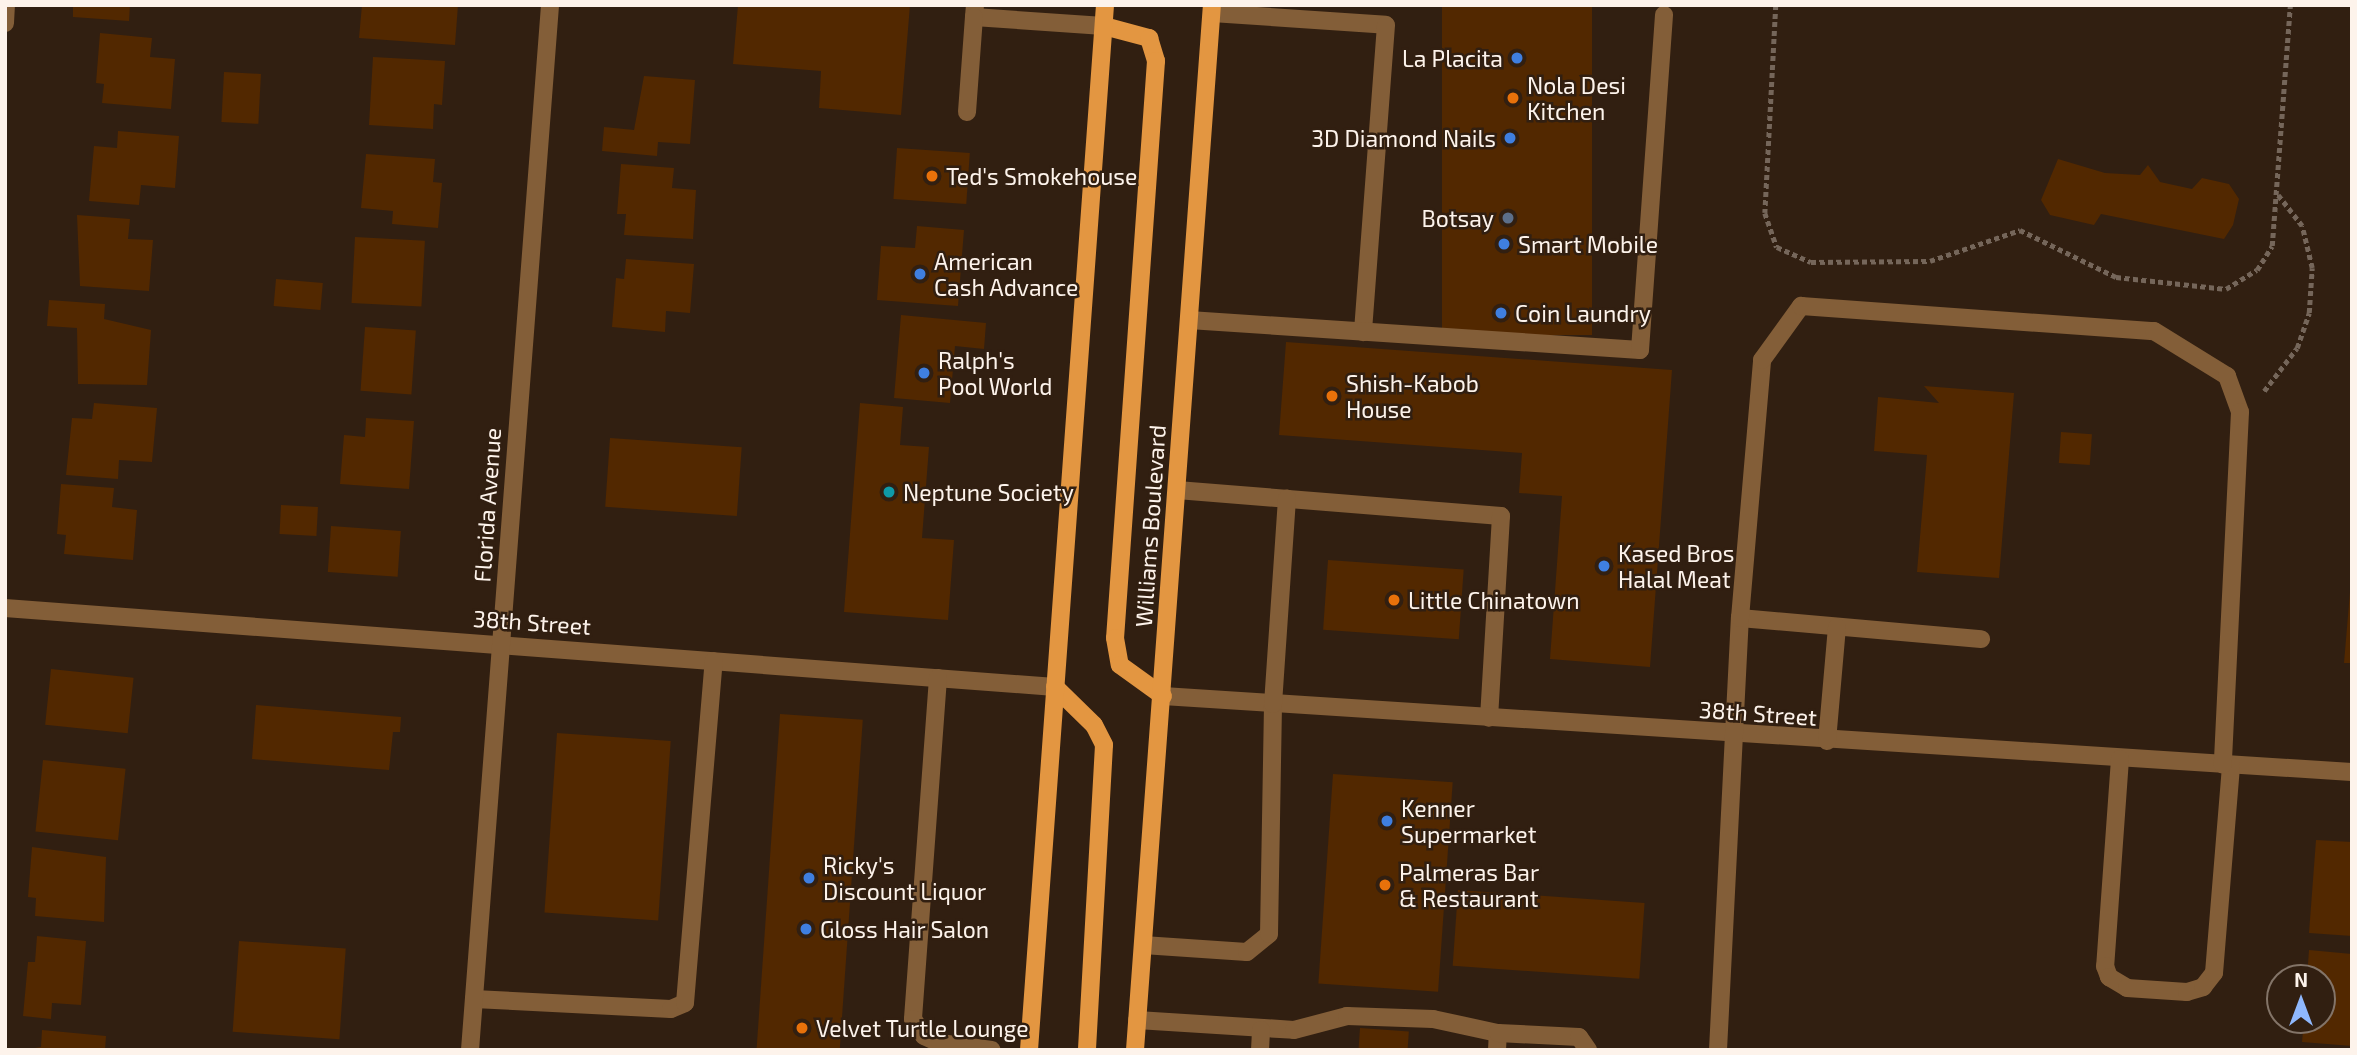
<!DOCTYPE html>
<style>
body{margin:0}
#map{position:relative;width:2357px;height:1055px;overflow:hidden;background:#311f11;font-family:"Exo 2",sans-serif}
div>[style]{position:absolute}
.building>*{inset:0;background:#522800;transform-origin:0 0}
.path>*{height:4.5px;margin-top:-2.25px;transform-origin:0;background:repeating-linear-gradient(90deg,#75665a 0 5px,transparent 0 8.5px)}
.minor>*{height:18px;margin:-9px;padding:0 9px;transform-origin:9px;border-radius:9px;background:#835e38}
.major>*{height:18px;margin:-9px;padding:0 9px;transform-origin:9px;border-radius:9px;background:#e39641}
.dots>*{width:19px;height:19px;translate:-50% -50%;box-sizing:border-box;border:4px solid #311f11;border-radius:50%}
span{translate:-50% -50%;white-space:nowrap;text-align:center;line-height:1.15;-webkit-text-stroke:5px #311f11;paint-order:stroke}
.poi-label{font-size:23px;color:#fdf3eb}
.right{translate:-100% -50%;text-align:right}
.left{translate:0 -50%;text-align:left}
.street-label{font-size:23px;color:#fdf3eb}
.frame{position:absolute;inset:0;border:7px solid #fdf3eb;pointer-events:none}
.north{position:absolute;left:2266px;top:964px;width:70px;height:70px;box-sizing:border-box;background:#311f11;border:2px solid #837468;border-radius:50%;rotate:0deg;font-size:19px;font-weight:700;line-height:28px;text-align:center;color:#fdf3eb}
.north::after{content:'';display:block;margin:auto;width:24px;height:32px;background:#8fb8fd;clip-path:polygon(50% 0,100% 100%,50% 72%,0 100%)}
</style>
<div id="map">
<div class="building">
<i style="clip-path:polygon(73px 5px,130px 5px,129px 21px,73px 17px)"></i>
<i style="clip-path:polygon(362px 5px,458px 5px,455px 45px,359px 38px)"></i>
<i style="clip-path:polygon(738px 5px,910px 5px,901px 115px,819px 108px,821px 71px,733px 64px)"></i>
<i style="left:1442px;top:5px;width:150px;height:330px"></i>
<i style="clip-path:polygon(100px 33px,152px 38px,150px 57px,175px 59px,171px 109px,102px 103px,104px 84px,96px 83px)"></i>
<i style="clip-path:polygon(373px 57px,445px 61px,442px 105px,434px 104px,433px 129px,369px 125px)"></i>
<i style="left:224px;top:72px;width:37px;height:50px;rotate:3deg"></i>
<i style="clip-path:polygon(644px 76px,695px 80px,690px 144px,658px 142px,657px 156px,602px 151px,604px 127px,634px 130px)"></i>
<i style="clip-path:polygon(118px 131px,179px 136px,175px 188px,141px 185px,139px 205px,89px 201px,94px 146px,117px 148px)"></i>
<i style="left:897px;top:148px;width:73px;height:51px;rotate:4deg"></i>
<i style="clip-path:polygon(366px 154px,435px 159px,433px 182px,442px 183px,438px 228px,392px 224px,393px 211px,361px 208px)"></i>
<i style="clip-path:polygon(2058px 159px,2105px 173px,2140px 175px,2148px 165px,2160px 182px,2192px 189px,2202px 178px,2229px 184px,2239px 199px,2233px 225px,2224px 239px,2101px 214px,2094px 225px,2050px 215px,2041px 200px)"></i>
<i style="clip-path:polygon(621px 164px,674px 168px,672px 188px,696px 190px,693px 239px,624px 235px,626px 214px,617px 214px)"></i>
<i style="clip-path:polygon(77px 215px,130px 219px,128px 239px,153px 240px,149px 291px,80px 286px)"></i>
<i style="clip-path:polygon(917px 226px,964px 230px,958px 306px,877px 300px,881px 246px,915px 248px)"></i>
<i style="left:355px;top:237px;width:70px;height:66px;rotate:3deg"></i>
<i style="clip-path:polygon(626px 259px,694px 264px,690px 313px,666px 311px,665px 332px,612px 327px,616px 278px,624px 279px)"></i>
<i style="left:276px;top:279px;width:47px;height:27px;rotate:5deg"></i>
<i style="clip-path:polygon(49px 300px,105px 304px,104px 319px,151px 330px,147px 385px,78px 384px,77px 328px,47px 326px)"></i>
<i style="clip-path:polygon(901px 315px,986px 323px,984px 349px,955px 346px,950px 403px,894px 398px)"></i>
<i style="left:365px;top:327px;width:51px;height:64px;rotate:4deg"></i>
<i style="clip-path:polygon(1286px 342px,1672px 370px,1650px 667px,1550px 659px,1562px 496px,1519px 493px,1522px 453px,1279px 435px)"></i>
<i style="clip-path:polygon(1924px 386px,2014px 393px,1999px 578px,1917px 572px,1927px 455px,1874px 451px,1878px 397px,1939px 403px)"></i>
<i style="clip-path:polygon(94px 403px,157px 408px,152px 462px,119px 460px,118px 479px,66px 475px,72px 418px,92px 419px)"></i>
<i style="clip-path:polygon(860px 403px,903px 407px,900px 445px,929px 447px,922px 538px,954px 540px,948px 620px,844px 612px)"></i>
<i style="clip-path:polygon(366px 418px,414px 421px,409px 489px,340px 484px,344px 435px,365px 437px)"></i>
<i style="left:2061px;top:432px;width:31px;height:31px;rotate:4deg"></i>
<i style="left:610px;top:438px;width:132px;height:69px;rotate:4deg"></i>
<i style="clip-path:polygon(61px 484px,114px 488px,112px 507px,137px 510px,133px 560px,64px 554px,66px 535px,57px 534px)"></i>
<i style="left:281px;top:505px;width:37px;height:29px;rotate:3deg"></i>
<i style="left:331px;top:526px;width:70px;height:46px;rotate:4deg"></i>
<i style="left:1328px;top:560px;width:136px;height:70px;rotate:4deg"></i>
<i style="clip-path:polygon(2350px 592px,2352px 592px,2352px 663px,2344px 663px)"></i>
<i style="left:51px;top:669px;width:83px;height:56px;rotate:6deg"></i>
<i style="clip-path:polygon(256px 705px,401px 717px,400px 732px,393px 732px,389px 770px,252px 759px)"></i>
<i style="left:780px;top:714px;width:83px;height:337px;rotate:4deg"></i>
<i style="left:557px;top:733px;width:114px;height:180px;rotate:4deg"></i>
<i style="left:43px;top:760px;width:83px;height:72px;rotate:6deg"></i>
<i style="left:1333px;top:774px;width:120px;height:210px;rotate:4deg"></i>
<i style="clip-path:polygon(2316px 840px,2352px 842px,2352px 936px,2309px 933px)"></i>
<i style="clip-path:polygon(32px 847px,106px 857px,104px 922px,35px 916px,36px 898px,28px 897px)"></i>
<i style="left:1458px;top:890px;width:187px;height:76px;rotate:4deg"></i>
<i style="clip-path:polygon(37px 936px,86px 941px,81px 1005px,52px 1003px,51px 1019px,23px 1016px,28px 962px,35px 962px)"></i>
<i style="left:239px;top:941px;width:107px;height:91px;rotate:4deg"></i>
<i style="clip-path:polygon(2309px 950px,2352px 954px,2352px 1046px,2302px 1042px,2304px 1020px,2322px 1020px,2322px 978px,2307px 978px)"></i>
<i style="left:1360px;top:1028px;width:49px;height:22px;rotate:4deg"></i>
<i style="clip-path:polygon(42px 1030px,106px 1036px,105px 1050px,22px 1050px,41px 1047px)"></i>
</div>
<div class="path">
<i style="left:1776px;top:5px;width:208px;rotate:93deg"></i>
<i style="left:1765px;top:213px;width:36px;rotate:71deg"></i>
<i style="left:1777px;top:247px;width:37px;rotate:24deg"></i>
<i style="left:1811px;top:262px;width:119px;rotate:-0.5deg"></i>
<i style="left:1930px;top:261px;width:95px;rotate:-19deg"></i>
<i style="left:2020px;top:230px;width:107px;rotate:26.1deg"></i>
<i style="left:2116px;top:277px;width:111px;rotate:6.2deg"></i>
<i style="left:2226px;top:289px;width:36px;rotate:-32deg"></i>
<i style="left:2257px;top:270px;width:28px;rotate:-58deg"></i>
<i style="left:2272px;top:246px;width:242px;rotate:-85.7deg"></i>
<i style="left:2264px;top:391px;width:54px;rotate:-52.5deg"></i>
<i style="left:2297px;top:348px;width:37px;rotate:-71deg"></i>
<i style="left:2309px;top:313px;width:45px;rotate:-86.2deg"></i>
<i style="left:2312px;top:268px;width:43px;rotate:-103.4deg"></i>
<i style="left:2302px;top:226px;width:39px;rotate:-128deg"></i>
</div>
<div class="minor">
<i style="left:975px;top:5px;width:12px;rotate:95deg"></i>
<i style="left:974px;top:17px;width:130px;rotate:4deg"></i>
<i style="left:1212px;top:13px;width:174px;rotate:3.9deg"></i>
<i style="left:1386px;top:25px;width:308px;rotate:94.3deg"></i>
<i style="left:5px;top:23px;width:18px;rotate:-87deg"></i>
<i style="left:967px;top:112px;width:95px;rotate:-85.8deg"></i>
<i style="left:1189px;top:320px;width:452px;rotate:3.8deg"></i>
<i style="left:1640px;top:350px;width:336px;rotate:-85.9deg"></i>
<i style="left:1177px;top:490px;width:325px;rotate:4.6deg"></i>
<i style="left:1501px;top:516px;width:202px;rotate:93.4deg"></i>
<i style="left:5px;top:608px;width:1053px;rotate:4.3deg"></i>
<i style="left:1740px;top:618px;width:242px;rotate:5deg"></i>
<i style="left:938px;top:678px;width:342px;rotate:94.2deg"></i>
<i style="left:913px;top:1019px;width:20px;rotate:57deg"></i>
<i style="left:924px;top:1036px;width:17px;rotate:24deg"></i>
<i style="left:940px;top:1043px;width:52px;rotate:7.7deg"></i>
<i style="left:1163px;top:696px;width:1191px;rotate:3.66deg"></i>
<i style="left:1827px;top:741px;width:114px;rotate:-85deg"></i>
<i style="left:2120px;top:759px;width:208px;rotate:94.1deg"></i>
<i style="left:2105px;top:966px;width:12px;rotate:70deg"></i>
<i style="left:2109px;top:977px;width:21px;rotate:31deg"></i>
<i style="left:2127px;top:988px;width:60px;rotate:3.8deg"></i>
<i style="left:2187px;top:992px;width:17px;rotate:-17deg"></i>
<i style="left:2203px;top:987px;width:18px;rotate:-52deg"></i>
<i style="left:2214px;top:973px;width:208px;rotate:-85.3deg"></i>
<i style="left:1143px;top:945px;width:104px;rotate:3.9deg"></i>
<i style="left:1247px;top:952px;width:28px;rotate:-39deg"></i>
<i style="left:1269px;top:934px;width:230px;rotate:-89deg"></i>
<i style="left:1273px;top:704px;width:206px;rotate:-86.1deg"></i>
<i style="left:474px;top:999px;width:197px;rotate:2.9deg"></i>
<i style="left:671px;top:1009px;width:15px;rotate:-23deg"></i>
<i style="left:685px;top:1003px;width:343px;rotate:-85.2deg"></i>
<i style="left:1137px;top:1020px;width:157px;rotate:3.6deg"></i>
<i style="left:1294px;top:1030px;width:55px;rotate:-14.8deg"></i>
<i style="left:1347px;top:1016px;width:86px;rotate:2deg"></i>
<i style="left:1433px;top:1019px;width:66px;rotate:12.2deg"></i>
<i style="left:470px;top:1050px;width:1048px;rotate:-85.62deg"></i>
<i style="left:1260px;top:1050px;width:20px;rotate:-87deg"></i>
<i style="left:1497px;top:1050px;width:17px;rotate:-87deg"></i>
<i style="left:1498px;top:1033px;width:81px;rotate:2.8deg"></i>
<i style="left:1579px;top:1037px;width:16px;rotate:55deg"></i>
<i style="left:1718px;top:1050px;width:433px;rotate:-87.1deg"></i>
<i style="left:1740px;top:618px;width:259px;rotate:-85.1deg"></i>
<i style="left:1762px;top:360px;width:67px;rotate:-54.2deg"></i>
<i style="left:1801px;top:306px;width:354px;rotate:4.1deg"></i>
<i style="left:2154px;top:331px;width:86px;rotate:31.7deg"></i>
<i style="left:2227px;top:376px;width:38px;rotate:70deg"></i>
<i style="left:2240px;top:412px;width:353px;rotate:92.8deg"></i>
</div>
<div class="major">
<i style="left:1104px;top:26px;width:47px;rotate:14.9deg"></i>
<i style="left:1149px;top:38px;width:24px;rotate:73deg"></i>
<i style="left:1156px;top:61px;width:578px;rotate:94.06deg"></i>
<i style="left:1115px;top:638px;width:27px;rotate:80deg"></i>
<i style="left:1120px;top:665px;width:53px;rotate:35.8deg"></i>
<i style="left:1055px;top:687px;width:54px;rotate:44.3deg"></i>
<i style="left:1094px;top:725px;width:22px;rotate:63deg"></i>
<i style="left:1104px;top:745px;width:305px;rotate:93.2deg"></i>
<i style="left:1029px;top:1050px;width:1048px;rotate:-85.84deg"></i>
<i style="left:1135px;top:1050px;width:1048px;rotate:-85.79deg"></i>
</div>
<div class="dots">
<i style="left:1517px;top:58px;background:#3f7fe0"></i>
<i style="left:1513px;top:98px;background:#e8710a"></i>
<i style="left:1510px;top:138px;background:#3f7fe0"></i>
<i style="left:932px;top:176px;background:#e8710a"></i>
<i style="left:1508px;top:218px;background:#5c6f8a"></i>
<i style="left:1504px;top:244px;background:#3f7fe0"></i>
<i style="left:920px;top:274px;background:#3f7fe0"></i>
<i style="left:1501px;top:313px;background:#3f7fe0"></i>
<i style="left:924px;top:373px;background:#3f7fe0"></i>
<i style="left:1332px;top:396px;background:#e8710a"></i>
<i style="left:889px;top:492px;background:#0f9aa8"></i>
<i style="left:1604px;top:566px;background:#3f7fe0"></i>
<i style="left:1394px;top:600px;background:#e8710a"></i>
<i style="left:1387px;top:821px;background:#3f7fe0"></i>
<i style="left:809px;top:878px;background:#3f7fe0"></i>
<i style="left:1385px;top:885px;background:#e8710a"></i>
<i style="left:806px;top:929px;background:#3f7fe0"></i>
<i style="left:802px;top:1028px;background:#e8710a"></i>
</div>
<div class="poi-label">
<span class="right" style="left:1503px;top:58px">La Placita</span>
<span class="left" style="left:1527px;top:98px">Nola Desi<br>Kitchen</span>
<span class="right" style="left:1496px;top:138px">3D Diamond Nails</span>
<span class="left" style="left:946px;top:176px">Ted's Smokehouse</span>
<span class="right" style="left:1494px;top:218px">Botsay</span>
<span class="left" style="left:1518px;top:244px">Smart Mobile</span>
<span class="left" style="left:934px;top:274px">American<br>Cash Advance</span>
<span class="left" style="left:1515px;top:313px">Coin Laundry</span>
<span class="left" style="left:938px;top:373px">Ralph's<br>Pool World</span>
<span class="left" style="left:1346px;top:396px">Shish-Kabob<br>House</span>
<span class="left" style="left:903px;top:492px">Neptune Society</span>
<span class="left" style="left:1618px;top:566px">Kased Bros<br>Halal Meat</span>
<span class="left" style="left:1408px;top:600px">Little Chinatown</span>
<span class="left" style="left:1401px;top:821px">Kenner<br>Supermarket</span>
<span class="left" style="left:823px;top:878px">Ricky's<br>Discount Liquor</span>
<span class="left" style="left:1399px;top:885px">Palmeras Bar<br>&amp; Restaurant</span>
<span class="left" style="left:820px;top:929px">Gloss Hair Salon</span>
<span class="left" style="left:816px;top:1028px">Velvet Turtle Lounge</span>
</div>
<div class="street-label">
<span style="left:487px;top:505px;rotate:-86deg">Florida Avenue</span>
<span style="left:1150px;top:526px;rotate:-86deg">Williams Boulevard</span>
<span style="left:532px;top:622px;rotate:4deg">38th Street</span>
<span style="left:1758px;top:713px;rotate:4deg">38th Street</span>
</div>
<div class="frame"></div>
<div class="north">N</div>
</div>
